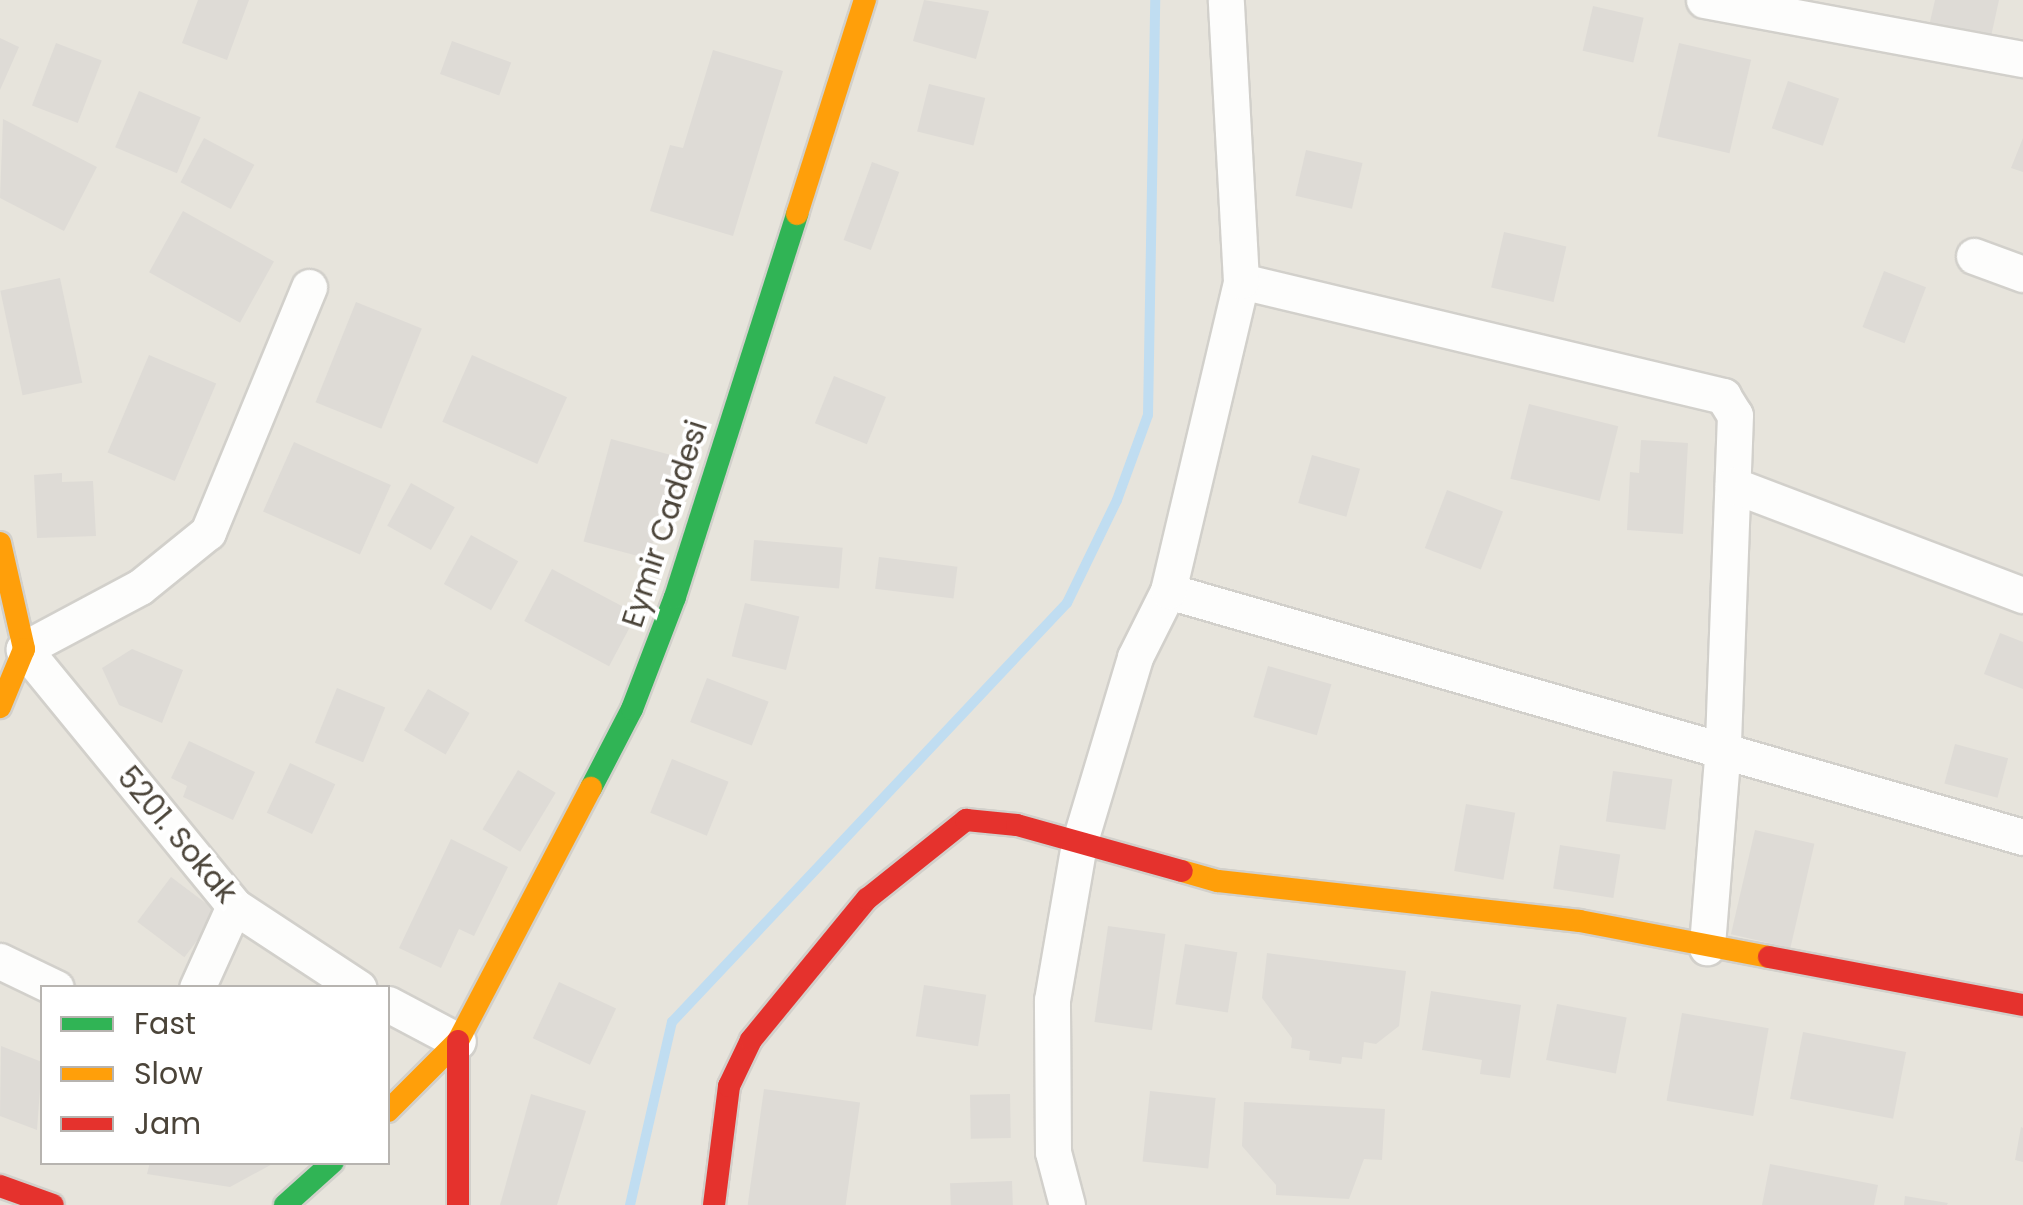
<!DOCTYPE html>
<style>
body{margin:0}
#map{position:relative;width:2023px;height:1205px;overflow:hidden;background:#f4f2ee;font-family:Poppins,sans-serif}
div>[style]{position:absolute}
.residential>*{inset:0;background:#e7e4dc}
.stream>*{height:10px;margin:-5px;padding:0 5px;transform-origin:5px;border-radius:5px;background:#c0ddf1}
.building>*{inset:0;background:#dedbd6;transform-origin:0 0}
.roads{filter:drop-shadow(2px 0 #d2d0cb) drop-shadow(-2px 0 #d2d0cb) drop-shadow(0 2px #d2d0cb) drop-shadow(0 -2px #d2d0cb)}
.street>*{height:35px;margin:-17.5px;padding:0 17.5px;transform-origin:17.5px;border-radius:17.5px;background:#fdfdfc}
.fast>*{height:22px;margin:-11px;padding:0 11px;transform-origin:11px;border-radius:11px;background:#30b455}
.slow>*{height:22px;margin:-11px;padding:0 11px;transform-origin:11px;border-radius:11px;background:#ff9f0a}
.jam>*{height:22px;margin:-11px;padding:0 11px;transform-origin:11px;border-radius:11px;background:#e5322d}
span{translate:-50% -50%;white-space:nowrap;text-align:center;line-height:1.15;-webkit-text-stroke:8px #fff;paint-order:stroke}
.street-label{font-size:30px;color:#4b4439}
.legend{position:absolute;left:40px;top:985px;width:350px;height:180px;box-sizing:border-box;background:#fff;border:2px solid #b7b4b0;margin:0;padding:12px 18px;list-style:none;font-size:30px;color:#4b4439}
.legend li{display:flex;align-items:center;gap:20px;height:50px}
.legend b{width:50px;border:2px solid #b7b4b0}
</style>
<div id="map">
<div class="residential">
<i style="clip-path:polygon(evenodd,0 0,2023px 0,2023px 1205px,0 1205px,0 0,42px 988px,388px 988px,388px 1162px,42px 1162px,42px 988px)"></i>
</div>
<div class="stream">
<i style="left:630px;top:1205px;width:188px;rotate:-77.1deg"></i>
<i style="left:672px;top:1022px;width:576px;rotate:-46.69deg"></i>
<i style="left:1067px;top:603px;width:114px;rotate:-64.1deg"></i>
<i style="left:1117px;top:500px;width:90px;rotate:-70deg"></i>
<i style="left:1148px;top:415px;width:415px;rotate:-89deg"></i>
</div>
<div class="building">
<i style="clip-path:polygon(198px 0,249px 0,227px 60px,182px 43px)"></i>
<i style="clip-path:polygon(924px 0,989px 11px,976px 59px,913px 41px)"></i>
<i style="clip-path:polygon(1935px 0,1999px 0,1990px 41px,1929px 26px)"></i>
<i style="left:1593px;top:6px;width:52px;height:46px;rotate:13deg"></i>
<i style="clip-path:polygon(0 38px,19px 47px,0 90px)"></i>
<i style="left:452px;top:41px;width:63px;height:35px;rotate:20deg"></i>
<i style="left:56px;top:43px;width:49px;height:67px;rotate:21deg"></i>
<i style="left:1679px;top:43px;width:74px;height:96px;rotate:13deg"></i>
<i style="clip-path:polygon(713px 50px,783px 71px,733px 236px,650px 211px,670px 145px,683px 148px)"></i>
<i style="left:1788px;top:81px;width:54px;height:50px;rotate:19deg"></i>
<i style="left:929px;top:84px;width:58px;height:49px;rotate:14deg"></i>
<i style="left:139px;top:91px;width:67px;height:61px;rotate:23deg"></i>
<i style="clip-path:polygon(3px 119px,97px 167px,64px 231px,0 198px)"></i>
<i style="left:204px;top:138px;width:57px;height:50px;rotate:28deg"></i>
<i style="clip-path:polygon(2023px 138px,2023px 172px,2011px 168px)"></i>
<i style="left:1306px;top:150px;width:58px;height:47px;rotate:13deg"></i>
<i style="left:872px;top:162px;width:29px;height:83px;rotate:20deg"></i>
<i style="left:183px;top:211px;width:104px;height:70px;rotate:29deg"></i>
<i style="left:1504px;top:232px;width:64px;height:57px;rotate:13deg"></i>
<i style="left:1884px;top:271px;width:45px;height:60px;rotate:21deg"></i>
<i style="left:60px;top:278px;width:107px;height:61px;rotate:78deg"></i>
<i style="left:356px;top:302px;width:71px;height:108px;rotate:22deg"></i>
<i style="left:149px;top:355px;width:73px;height:106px;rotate:23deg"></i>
<i style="left:472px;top:355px;width:104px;height:73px;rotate:24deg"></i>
<i style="left:834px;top:376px;width:56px;height:51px;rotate:22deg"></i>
<i style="left:1529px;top:404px;width:92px;height:77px;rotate:14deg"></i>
<i style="left:611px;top:439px;width:67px;height:106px;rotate:15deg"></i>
<i style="clip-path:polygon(1641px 440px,1688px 443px,1683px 534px,1627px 530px,1630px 472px,1639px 473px)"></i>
<i style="left:294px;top:442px;width:106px;height:76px;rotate:24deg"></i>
<i style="left:1312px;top:455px;width:50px;height:50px;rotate:16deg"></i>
<i style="clip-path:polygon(62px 473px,62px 482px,93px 481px,96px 536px,37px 538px,34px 475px)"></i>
<i style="left:411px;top:483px;width:50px;height:49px;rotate:29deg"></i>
<i style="left:1447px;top:490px;width:60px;height:62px;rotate:21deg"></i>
<i style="left:471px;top:535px;width:54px;height:56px;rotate:29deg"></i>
<i style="left:754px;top:540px;width:89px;height:41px;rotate:5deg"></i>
<i style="left:879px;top:557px;width:79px;height:32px;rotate:7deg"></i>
<i style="left:552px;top:569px;width:96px;height:59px;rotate:28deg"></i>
<i style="left:745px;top:603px;width:56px;height:55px;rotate:14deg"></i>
<i style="clip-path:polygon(2000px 633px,2023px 642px,2023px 689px,1984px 674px)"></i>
<i style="clip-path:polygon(132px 649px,183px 670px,162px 723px,119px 705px,102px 668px)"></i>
<i style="left:1268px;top:666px;width:66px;height:53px;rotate:16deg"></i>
<i style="left:707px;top:678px;width:66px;height:47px;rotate:21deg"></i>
<i style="left:337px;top:688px;width:52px;height:59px;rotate:22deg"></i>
<i style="left:428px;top:689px;width:48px;height:48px;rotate:30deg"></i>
<i style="clip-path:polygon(189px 741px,255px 772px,233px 820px,183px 797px,187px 786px,171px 778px)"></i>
<i style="left:1955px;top:744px;width:55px;height:41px;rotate:15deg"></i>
<i style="left:672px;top:759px;width:61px;height:58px;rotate:22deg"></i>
<i style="left:290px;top:763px;width:50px;height:55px;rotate:25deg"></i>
<i style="left:518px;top:770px;width:44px;height:69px;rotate:31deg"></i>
<i style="left:1613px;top:771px;width:60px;height:51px;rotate:8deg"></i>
<i style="left:1466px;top:804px;width:50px;height:68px;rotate:10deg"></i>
<i style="left:1755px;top:830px;width:61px;height:107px;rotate:13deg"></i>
<i style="clip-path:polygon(451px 839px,508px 867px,474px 936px,459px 929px,441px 968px,399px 948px)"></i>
<i style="left:1560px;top:845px;width:61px;height:44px;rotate:9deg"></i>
<i style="left:171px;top:877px;width:59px;height:56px;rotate:37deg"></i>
<i style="left:1108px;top:926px;width:58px;height:97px;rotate:8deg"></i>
<i style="left:1185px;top:944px;width:53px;height:61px;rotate:9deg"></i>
<i style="clip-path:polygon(1267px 953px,1406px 971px,1399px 1026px,1376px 1044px,1364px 1042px,1362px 1059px,1342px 1057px,1341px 1064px,1309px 1060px,1310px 1051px,1291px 1048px,1292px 1038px,1262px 998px)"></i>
<i style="left:559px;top:982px;width:63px;height:62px;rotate:25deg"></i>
<i style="left:924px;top:985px;width:63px;height:52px;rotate:9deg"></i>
<i style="clip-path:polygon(1431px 991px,1521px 1005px,1510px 1078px,1480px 1074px,1482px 1060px,1422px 1050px)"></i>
<i style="left:1557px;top:1004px;width:71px;height:57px;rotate:11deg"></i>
<i style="left:1682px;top:1013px;width:88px;height:89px;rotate:10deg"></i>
<i style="left:1803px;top:1032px;width:105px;height:68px;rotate:11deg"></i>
<i style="clip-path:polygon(1px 1046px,42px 1062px,37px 1130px,0 1116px)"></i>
<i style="left:764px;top:1089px;width:97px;height:117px;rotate:8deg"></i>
<i style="left:1150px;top:1091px;width:66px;height:71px;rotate:6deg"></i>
<i style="clip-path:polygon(531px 1094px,586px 1111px,557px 1205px,500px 1205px)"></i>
<i style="left:1010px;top:1094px;width:44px;height:40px;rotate:89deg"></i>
<i style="clip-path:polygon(1244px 1102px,1385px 1109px,1382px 1160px,1364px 1159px,1349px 1199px,1276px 1195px,1276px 1185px,1242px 1146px)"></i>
<i style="clip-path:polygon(2021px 1127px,2023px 1128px,2023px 1162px,2015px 1160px)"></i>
<i style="clip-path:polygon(150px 1162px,276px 1162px,230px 1187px,147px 1174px)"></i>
<i style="clip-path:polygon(1770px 1164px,1878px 1185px,1874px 1205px,1762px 1205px)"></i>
<i style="left:1012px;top:1181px;width:24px;height:62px;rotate:88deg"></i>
<i style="clip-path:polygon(1905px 1196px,1948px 1203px,1947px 1205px,1904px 1205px)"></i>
</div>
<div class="roads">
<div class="street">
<i style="left:1704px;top:0;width:324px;rotate:10.5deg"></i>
<i style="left:1974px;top:256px;width:52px;rotate:20.2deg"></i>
<i style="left:1241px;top:281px;width:496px;rotate:13.4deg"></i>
<i style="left:1723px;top:396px;width:22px;rotate:58deg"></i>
<i style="left:1735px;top:415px;width:331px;rotate:92.1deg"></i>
<i style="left:1723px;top:746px;width:202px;rotate:94.6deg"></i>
<i style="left:309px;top:287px;width:265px;rotate:112.4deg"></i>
<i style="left:208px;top:532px;width:87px;rotate:141deg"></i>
<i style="left:140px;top:587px;width:132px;rotate:151.9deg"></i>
<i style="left:24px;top:649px;width:332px;rotate:50.7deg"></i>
<i style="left:234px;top:906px;width:149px;rotate:33.3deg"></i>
<i style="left:1733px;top:485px;width:310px;rotate:20.8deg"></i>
<i style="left:1168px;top:591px;width:890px;rotate:16.05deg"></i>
<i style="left:0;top:961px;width:62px;rotate:25.7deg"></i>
<i style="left:197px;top:988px;width:90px;rotate:-65.7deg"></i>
<i style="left:388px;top:1004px;width:79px;rotate:27.9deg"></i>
<i style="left:1067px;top:1205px;width:55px;rotate:-104.8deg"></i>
<i style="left:1053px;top:1152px;width:152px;rotate:-90.4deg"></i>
<i style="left:1052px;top:1000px;width:158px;rotate:-80.2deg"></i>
<i style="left:1079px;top:844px;width:195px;rotate:-73.3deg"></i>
<i style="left:1135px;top:657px;width:74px;rotate:-63.4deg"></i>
<i style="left:1168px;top:591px;width:318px;rotate:-76.7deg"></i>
<i style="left:1241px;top:281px;width:281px;rotate:-93.1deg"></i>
</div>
<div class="fast">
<i style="left:591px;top:788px;width:89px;rotate:-62.6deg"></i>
<i style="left:632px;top:709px;width:120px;rotate:-69deg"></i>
<i style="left:675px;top:597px;width:402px;rotate:-72.3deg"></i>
<i style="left:285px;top:1205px;width:64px;rotate:-41.9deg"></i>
</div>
<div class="slow">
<i style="left:797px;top:214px;width:225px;rotate:-72.4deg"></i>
<i style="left:0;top:543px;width:109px;rotate:77.2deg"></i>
<i style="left:24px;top:649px;width:63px;rotate:112.5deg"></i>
<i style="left:1182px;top:871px;width:37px;rotate:16deg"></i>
<i style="left:1218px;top:881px;width:364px;rotate:6.3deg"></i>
<i style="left:1580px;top:921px;width:192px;rotate:10.8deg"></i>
<i style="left:388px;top:1111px;width:99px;rotate:-45deg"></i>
<i style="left:458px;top:1041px;width:286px;rotate:-62.3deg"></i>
</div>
<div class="jam">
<i style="left:1769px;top:957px;width:258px;rotate:10.7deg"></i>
<i style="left:458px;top:1041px;width:164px;rotate:90deg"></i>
<i style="left:0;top:1186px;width:56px;rotate:19.7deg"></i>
<i style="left:714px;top:1205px;width:120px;rotate:-82.8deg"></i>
<i style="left:729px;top:1086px;width:51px;rotate:-64.4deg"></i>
<i style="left:751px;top:1040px;width:183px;rotate:-50.6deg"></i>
<i style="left:867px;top:899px;width:127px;rotate:-38.6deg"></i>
<i style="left:966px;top:820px;width:51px;rotate:5.6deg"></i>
<i style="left:1017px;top:825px;width:171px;rotate:15.6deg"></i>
</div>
</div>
<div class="street-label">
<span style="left:665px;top:524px;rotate:-72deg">Eymir Caddesi</span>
<span style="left:177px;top:835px;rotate:50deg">5201. Sokak</span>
</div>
<ul class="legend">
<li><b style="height:12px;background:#30b455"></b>Fast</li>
<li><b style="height:12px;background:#ff9f0a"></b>Slow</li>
<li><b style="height:12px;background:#e5322d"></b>Jam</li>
</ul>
</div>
